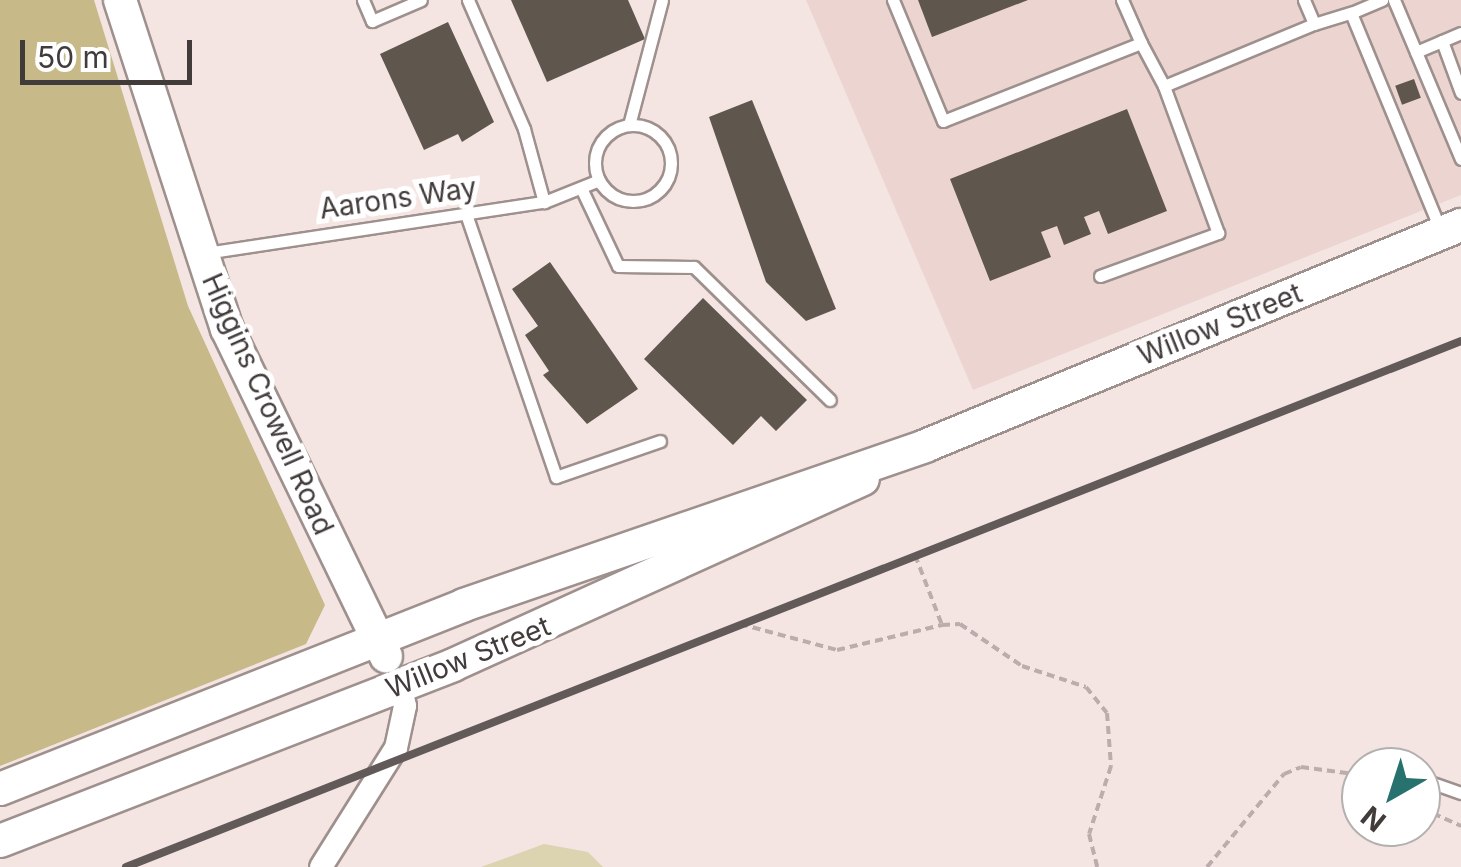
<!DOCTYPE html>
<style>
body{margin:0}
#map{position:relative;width:1461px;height:867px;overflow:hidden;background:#f4e4e2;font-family:Inter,sans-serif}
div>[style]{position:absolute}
.built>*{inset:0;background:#ecd5d1}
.green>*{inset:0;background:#dcd3b1}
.forest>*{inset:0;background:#c7b988}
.building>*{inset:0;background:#5f564e;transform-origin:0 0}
.path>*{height:4px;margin-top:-2px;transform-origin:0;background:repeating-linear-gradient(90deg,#baadac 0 8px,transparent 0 13px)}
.roads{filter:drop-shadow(2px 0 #9e908d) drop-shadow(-2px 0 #9e908d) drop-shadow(0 2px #9e908d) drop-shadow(0 -2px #9e908d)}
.service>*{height:11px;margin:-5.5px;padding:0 5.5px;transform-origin:5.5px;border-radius:5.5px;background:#fff}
.service>.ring{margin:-5.5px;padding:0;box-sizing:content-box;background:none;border:11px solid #fff;border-radius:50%}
.minor>*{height:22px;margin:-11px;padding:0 11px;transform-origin:11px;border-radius:11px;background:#fff}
.secondary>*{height:32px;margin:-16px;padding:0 16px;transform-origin:16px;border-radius:16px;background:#fff}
.rail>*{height:8px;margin:-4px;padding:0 4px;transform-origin:4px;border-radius:4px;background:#625a59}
span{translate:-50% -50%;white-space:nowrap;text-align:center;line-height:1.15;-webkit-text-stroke:10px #fff;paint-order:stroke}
.street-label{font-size:28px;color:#413b3a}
.north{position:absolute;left:1341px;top:747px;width:100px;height:100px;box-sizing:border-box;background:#fff;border:2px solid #b3b1b0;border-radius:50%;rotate:219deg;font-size:28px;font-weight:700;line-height:40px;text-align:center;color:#413b3a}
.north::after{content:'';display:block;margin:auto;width:35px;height:45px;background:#27716e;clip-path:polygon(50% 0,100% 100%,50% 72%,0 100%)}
.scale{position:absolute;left:20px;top:40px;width:172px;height:45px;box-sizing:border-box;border:5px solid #413b3a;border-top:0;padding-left:12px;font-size:30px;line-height:35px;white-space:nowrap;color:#413b3a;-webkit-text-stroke:8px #fff;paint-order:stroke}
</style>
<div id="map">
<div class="built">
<i style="clip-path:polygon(806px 0,1461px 0,1461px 195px,973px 390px)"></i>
</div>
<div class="green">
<i style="clip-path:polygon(544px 844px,588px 852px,603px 867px,481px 867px)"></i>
</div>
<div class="forest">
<i style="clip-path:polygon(0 0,94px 0,188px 306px,325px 605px,306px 644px,0 766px)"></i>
</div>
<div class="building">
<i style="clip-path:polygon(511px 0,628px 0,645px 39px,547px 82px)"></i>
<i style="clip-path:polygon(918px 0,1028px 0,932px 37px)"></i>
<i style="clip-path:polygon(448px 22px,494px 122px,462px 142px,458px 134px,424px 150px,380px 54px)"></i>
<i style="left:1414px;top:79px;width:20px;height:20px;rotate:70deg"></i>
<i style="clip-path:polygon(752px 100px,836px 309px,806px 321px,766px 282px,709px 117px)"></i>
<i style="clip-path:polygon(1127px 109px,1167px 211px,1108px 234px,1099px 211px,1084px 217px,1091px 234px,1064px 245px,1057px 226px,1041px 232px,1051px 257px,990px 281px,950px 179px)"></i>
<i style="clip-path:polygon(550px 262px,638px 389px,587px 424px,543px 375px,549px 371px,525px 335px,538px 326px,512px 289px)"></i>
<i style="clip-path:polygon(703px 298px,807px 400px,776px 431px,761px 416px,733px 445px,644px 359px)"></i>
</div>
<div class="path">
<i style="left:915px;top:555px;width:75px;rotate:68.9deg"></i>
<i style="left:942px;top:625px;width:18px;rotate:-3deg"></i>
<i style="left:960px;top:624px;width:75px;rotate:34.1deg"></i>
<i style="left:1022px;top:666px;width:67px;rotate:18.2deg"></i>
<i style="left:1086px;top:687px;width:33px;rotate:51deg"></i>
<i style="left:1107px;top:713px;width:53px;rotate:85.7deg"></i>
<i style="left:1111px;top:766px;width:71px;rotate:107.9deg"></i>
<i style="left:1089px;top:834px;width:34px;rotate:76deg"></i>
<i style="left:740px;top:624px;width:100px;rotate:15deg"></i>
<i style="left:837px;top:650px;width:108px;rotate:-13.4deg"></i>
<i style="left:1421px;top:808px;width:44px;rotate:24.2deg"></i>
<i style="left:1207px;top:867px;width:121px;rotate:-50.4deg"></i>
<i style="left:1284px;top:774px;width:18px;rotate:-22deg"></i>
<i style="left:1301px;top:767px;width:61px;rotate:7.6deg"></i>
</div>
<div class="roads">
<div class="service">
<i style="left:363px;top:0;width:23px;rotate:67deg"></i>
<i style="left:372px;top:21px;width:53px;rotate:-23.2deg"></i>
<i style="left:468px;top:0;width:141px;rotate:66.5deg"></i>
<i style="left:524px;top:129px;width:76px;rotate:74.7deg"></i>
<i style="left:893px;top:0;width:131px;rotate:67.5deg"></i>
<i style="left:943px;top:121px;width:213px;rotate:-21.5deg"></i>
<i style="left:1141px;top:43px;width:47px;rotate:-113.8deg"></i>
<i style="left:1304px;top:0;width:26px;rotate:67deg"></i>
<i style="left:1314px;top:24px;width:39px;rotate:-17deg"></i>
<i style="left:1351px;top:13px;width:236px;rotate:67.6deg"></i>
<i style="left:1394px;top:0;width:56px;rotate:67.1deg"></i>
<i style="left:1416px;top:52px;width:49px;rotate:-22.9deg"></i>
<i style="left:1351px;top:13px;width:34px;rotate:-23deg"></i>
<i style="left:1442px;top:41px;width:55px;rotate:69.9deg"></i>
<i style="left:1141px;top:43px;width:49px;rotate:61.9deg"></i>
<i style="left:1164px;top:86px;width:162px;rotate:-22.5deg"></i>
<i style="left:1416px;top:52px;width:116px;rotate:67.2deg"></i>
<i class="ring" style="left:595px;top:125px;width:65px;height:65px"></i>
<i style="left:629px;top:125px;width:129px;rotate:-75.2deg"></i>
<i style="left:582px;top:190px;width:84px;rotate:64.7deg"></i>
<i style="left:618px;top:266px;width:76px;rotate:0.8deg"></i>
<i style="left:694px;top:267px;width:190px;rotate:44.4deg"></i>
<i style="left:466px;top:214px;width:278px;rotate:71.1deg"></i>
<i style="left:556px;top:477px;width:110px;rotate:-19.1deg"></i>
<i style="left:205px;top:253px;width:343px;rotate:-8.6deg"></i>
<i style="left:544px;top:202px;width:59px;rotate:-21.8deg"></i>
<i style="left:1100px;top:276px;width:126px;rotate:-20deg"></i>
<i style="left:1218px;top:233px;width:157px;rotate:-110.2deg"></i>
<i style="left:1421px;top:779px;width:42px;rotate:19.3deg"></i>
</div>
<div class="minor">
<i style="left:321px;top:867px;width:141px;rotate:-57.8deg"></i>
<i style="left:396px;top:748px;width:43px;rotate:-77.9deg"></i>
<i style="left:405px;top:706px;width:22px;rotate:-103deg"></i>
</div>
<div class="secondary">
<i style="left:120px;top:0;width:346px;rotate:72deg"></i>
<i style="left:227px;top:329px;width:364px;rotate:64.1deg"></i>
<i style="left:0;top:789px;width:499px;rotate:-21.6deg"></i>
<i style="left:464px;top:605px;width:488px;rotate:-19deg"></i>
<i style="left:925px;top:446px;width:580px;rotate:-22.41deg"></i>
<i style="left:0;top:841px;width:486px;rotate:-21.2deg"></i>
<i style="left:453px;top:665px;width:450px;rotate:-24.4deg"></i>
</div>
</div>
<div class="rail">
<i style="left:126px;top:867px;width:1435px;rotate:-21.5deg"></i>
</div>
<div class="street-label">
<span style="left:398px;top:198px;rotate:-8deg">Aarons Way</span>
<span style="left:1220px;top:324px;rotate:-22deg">Willow Street</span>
<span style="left:268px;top:404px;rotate:66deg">Higgins Crowell Road</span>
<span style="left:468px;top:657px;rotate:-22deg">Willow Street</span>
</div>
<div class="north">N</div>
<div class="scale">50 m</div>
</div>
